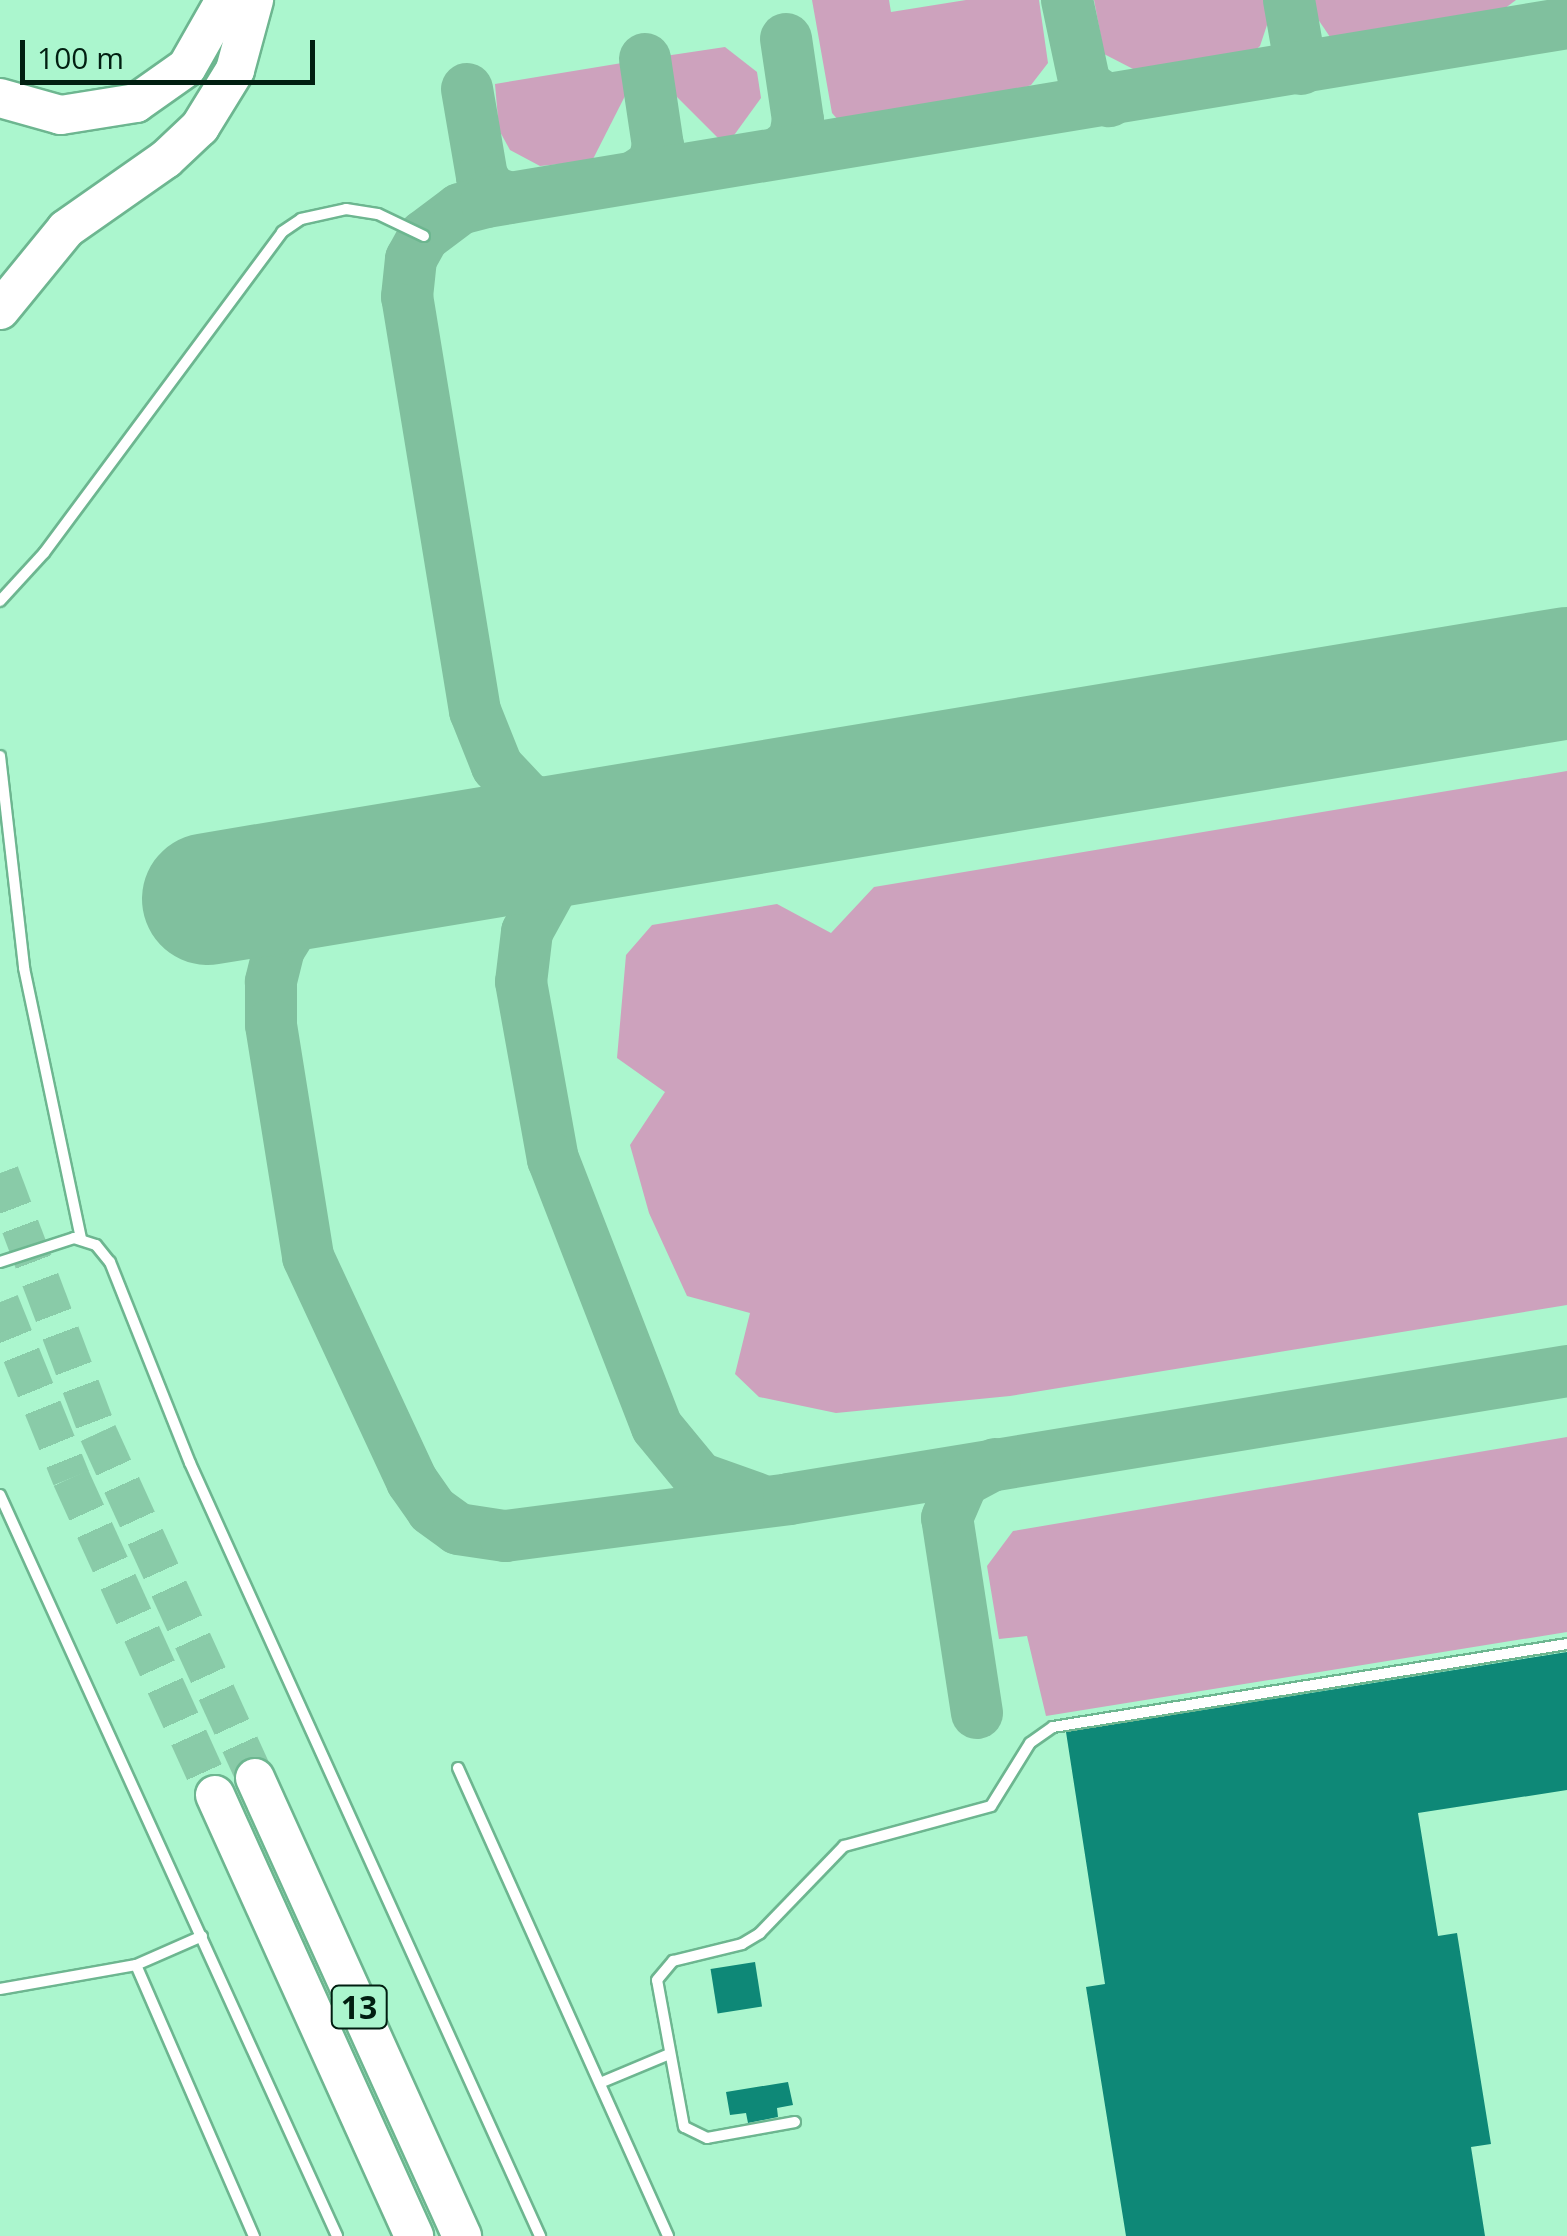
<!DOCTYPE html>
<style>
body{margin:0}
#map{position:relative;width:1567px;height:2236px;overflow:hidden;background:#abf6ce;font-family:"Open Sans",sans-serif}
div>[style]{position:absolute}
.green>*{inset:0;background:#cda2bd}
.taxiway>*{height:52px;margin:-26px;padding:0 26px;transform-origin:26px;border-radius:26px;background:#80c09e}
.runway>*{height:132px;margin:-66px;padding:0 66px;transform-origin:66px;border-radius:66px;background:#80c09e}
.building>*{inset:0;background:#0e8877;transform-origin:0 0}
.highway-tunnel>*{height:38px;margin-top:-19px;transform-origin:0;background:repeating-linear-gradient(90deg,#89cba8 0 38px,transparent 0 57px)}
.roads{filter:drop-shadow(2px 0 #6db690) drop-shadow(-2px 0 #6db690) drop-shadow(0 2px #6db690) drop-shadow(0 -2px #6db690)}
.lane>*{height:10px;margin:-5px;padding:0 5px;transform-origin:5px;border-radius:5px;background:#fff}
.highway>*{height:38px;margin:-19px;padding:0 19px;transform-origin:19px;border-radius:19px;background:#fff}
span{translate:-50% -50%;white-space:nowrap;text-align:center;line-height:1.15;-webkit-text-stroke:8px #abf6ce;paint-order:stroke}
.shield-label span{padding:2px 8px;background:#abf6ce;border:2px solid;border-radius:8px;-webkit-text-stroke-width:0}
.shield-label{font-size:32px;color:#011f11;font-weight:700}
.scale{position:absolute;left:20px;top:40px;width:295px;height:45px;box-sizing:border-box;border:5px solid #011f11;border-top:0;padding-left:12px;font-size:30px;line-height:35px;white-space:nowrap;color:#011f11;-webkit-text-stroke:8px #abf6ce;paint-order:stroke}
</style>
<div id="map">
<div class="green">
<i style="clip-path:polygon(812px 0,889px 0,891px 12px,966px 0,1039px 0,1048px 63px,1031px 85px,1005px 94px,839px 121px,832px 113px)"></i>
<i style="clip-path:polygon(1094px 0,1275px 0,1275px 1px,1260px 46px,1251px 54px,1139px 72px,1104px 54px)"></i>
<i style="clip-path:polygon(1305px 0,1516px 0,1500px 12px,1330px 37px)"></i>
<i style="clip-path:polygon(725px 47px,757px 72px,761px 98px,732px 138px,719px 139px,667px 87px,665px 56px)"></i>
<i style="clip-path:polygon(622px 63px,626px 94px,592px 161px,540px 166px,510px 150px,499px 130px,495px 84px)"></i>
<i style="clip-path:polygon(1567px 771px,1567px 1305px,1010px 1396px,836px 1413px,759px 1397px,735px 1374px,750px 1313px,687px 1296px,649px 1213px,630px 1145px,665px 1092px,617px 1058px,626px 955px,652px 925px,777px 904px,831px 933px,874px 887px)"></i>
<i style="clip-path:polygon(1567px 1437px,1567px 1632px,1046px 1716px,1027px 1636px,999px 1639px,987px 1566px,1013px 1531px)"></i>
</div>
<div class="taxiway">
<i style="left:1067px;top:0;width:87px;rotate:78deg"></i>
<i style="left:1085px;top:85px;width:29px;rotate:34deg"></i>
<i style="left:1289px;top:0;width:70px;rotate:80.1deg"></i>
<i style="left:467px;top:89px;width:89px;rotate:80.3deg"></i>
<i style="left:482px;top:177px;width:18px;rotate:56deg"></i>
<i style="left:492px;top:192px;width:19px;rotate:18deg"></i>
<i style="left:780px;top:152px;width:18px;rotate:-38deg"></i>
<i style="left:794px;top:141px;width:21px;rotate:-79deg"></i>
<i style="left:798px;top:120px;width:82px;rotate:-98.4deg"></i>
<i style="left:636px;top:176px;width:20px;rotate:-33deg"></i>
<i style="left:653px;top:165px;width:20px;rotate:-75deg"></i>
<i style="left:658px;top:146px;width:88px;rotate:-98.5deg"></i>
<i style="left:838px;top:792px;width:255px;rotate:173.2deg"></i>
<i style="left:585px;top:822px;width:63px;rotate:-157.5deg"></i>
<i style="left:527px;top:798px;width:44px;rotate:-133.2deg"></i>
<i style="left:497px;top:766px;width:59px;rotate:-111.8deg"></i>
<i style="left:475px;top:711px;width:420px;rotate:-99.3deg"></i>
<i style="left:407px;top:297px;width:38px;rotate:-84deg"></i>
<i style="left:411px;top:259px;width:26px;rotate:-61deg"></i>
<i style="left:424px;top:236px;width:45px;rotate:-36.9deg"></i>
<i style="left:460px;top:209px;width:27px;rotate:-15deg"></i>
<i style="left:486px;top:202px;width:1096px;rotate:-9.4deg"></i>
<i style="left:648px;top:837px;width:58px;rotate:164.1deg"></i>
<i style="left:592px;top:853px;width:46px;rotate:142.9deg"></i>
<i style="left:555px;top:881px;width:58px;rotate:118.8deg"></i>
<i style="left:527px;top:932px;width:50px;rotate:96.8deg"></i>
<i style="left:521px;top:982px;width:180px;rotate:79.8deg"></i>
<i style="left:553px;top:1159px;width:287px;rotate:68.8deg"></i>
<i style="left:657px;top:1427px;width:66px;rotate:50.5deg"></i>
<i style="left:699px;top:1478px;width:63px;rotate:19.6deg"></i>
<i style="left:473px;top:852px;width:147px;rotate:165deg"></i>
<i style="left:331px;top:890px;width:28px;rotate:150deg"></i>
<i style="left:307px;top:904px;width:53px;rotate:121.9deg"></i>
<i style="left:279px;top:949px;width:34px;rotate:104deg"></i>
<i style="left:271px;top:982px;width:43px;rotate:90deg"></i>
<i style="left:271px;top:1025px;width:235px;rotate:80.9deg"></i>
<i style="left:308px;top:1257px;width:247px;rotate:65.1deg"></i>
<i style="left:412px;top:1481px;width:35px;rotate:55deg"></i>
<i style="left:432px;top:1510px;width:32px;rotate:36deg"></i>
<i style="left:458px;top:1529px;width:48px;rotate:8.5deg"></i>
<i style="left:505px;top:1536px;width:286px;rotate:-7.4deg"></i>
<i style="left:789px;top:1499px;width:788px;rotate:-9.34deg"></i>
<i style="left:977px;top:1713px;width:197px;rotate:-98.7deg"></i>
<i style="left:947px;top:1518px;width:40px;rotate:-66.6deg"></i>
<i style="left:963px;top:1481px;width:36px;rotate:-28deg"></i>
</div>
<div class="runway">
<i style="left:208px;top:899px;width:1378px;rotate:-9.44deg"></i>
</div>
<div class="building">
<i style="clip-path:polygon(1567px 1652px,1567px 1790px,1418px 1813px,1438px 1936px,1457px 1933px,1491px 2144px,1471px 2147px,1485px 2236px,1126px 2236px,1086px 1987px,1105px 1984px,1066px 1732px)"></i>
<i style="left:755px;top:1962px;width:45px;height:45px;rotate:81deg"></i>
<i style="clip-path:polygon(788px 2082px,793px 2105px,777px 2108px,778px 2117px,748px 2123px,746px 2113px,730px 2115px,726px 2092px)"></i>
</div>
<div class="highway-tunnel">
<i style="left:0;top:1173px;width:278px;rotate:69.3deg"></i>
<i style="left:98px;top:1433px;width:379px;rotate:65.5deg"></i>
<i style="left:0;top:1302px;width:190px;rotate:68deg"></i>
<i style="left:71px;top:1478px;width:348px;rotate:65.6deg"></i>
</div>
<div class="roads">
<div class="lane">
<i style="left:0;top:601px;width:65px;rotate:-47.5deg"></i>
<i style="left:44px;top:553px;width:400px;rotate:-53.4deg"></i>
<i style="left:282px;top:232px;width:23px;rotate:-34deg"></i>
<i style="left:301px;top:219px;width:46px;rotate:-12.5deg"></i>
<i style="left:346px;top:209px;width:32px;rotate:9deg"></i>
<i style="left:378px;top:214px;width:51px;rotate:25.6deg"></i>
<i style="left:0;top:756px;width:213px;rotate:83.5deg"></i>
<i style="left:24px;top:968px;width:277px;rotate:78.1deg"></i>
<i style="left:0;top:1262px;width:78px;rotate:-18deg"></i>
<i style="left:74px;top:1238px;width:23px;rotate:18deg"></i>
<i style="left:96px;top:1245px;width:22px;rotate:51deg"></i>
<i style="left:110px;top:1262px;width:216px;rotate:68.3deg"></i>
<i style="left:190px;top:1463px;width:849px;rotate:65.64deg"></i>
<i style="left:0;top:1495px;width:814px;rotate:65.54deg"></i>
<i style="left:458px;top:1768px;width:513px;rotate:65.83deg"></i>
<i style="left:136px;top:1965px;width:296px;rotate:66.5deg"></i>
<i style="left:0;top:1989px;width:138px;rotate:-10deg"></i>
<i style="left:136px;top:1965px;width:72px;rotate:-23.7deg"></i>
<i style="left:600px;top:2083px;width:73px;rotate:-22.7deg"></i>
<i style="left:795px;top:2122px;width:89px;rotate:169.7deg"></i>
<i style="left:707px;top:2138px;width:25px;rotate:-154deg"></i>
<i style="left:684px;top:2127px;width:149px;rotate:-100.4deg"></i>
<i style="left:657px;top:1980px;width:25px;rotate:-50deg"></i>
<i style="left:673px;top:1961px;width:71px;rotate:-13.8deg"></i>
<i style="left:742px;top:1944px;width:21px;rotate:-31deg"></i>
<i style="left:760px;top:1933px;width:121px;rotate:-46deg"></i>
<i style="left:844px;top:1846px;width:152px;rotate:-15.2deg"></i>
<i style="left:991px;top:1806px;width:74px;rotate:-58.2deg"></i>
<i style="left:1030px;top:1743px;width:28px;rotate:-35deg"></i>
<i style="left:1053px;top:1727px;width:521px;rotate:-9.17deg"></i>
</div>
<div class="highway">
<i style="left:0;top:98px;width:63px;rotate:15.6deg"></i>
<i style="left:61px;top:115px;width:76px;rotate:-9.1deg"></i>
<i style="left:136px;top:103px;width:62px;rotate:-35.2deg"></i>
<i style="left:187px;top:67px;width:77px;rotate:-60.4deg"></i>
<i style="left:0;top:310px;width:104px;rotate:-50.8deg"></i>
<i style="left:66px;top:229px;width:122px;rotate:-35deg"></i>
<i style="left:166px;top:159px;width:47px;rotate:-43.3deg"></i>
<i style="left:200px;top:127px;width:67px;rotate:-58.4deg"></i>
<i style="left:235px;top:70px;width:73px;rotate:-74.8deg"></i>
<i style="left:255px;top:1778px;width:503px;rotate:65.68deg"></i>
<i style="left:215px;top:1795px;width:484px;rotate:65.7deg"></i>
</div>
</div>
<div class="shield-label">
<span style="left:359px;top:2007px">13</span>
</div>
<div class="scale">100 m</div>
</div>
